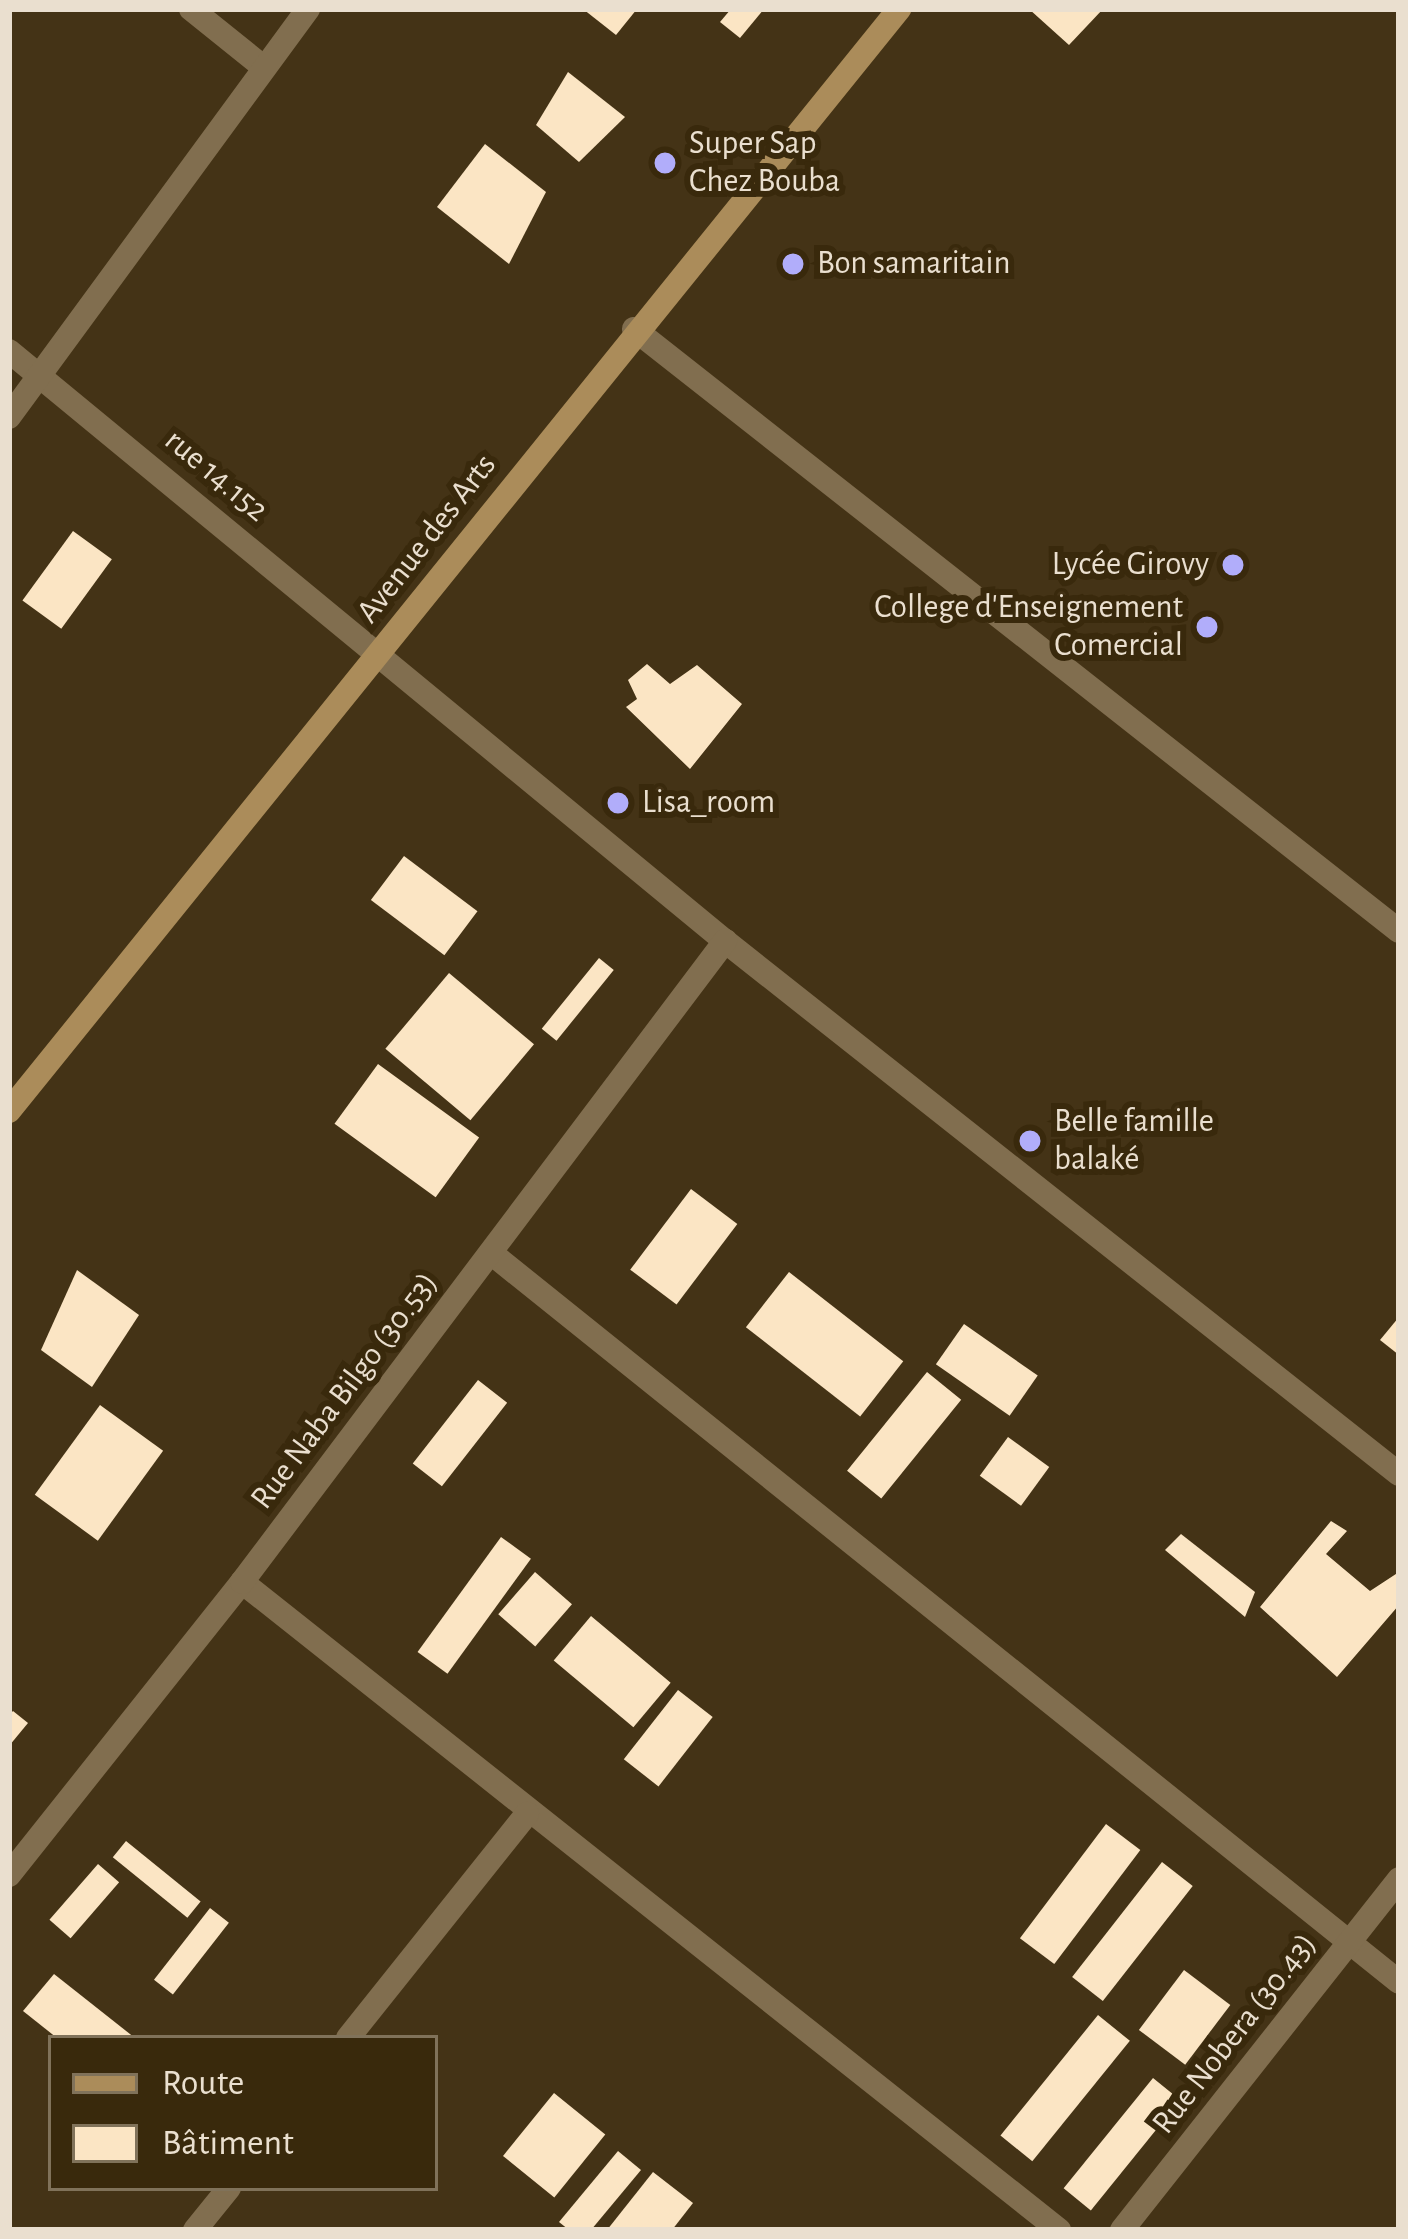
<!DOCTYPE html>
<meta charset="utf-8">
<style>
body{margin:0}
#map{position:relative;width:1408px;height:2239px;overflow:hidden;background:#443316;font-family:"Alegreya Sans",sans-serif}
div>[style]{position:absolute}
.building>*{inset:0;background:#fbe5c4;transform-origin:0 0}
.street>*{height:24px;margin:-12px;padding:0 12px;transform-origin:12px;border-radius:12px;background:#816e4f}
.secondary>*{height:24px;margin:-12px;padding:0 12px;transform-origin:12px;border-radius:12px;background:#ab8c5a}
.dots>*{width:33px;height:33px;translate:-50% -50%;box-sizing:border-box;border:6px solid #39290c;border-radius:50%}
span{translate:-50% -50%;white-space:nowrap;text-align:center;line-height:1.15;-webkit-text-stroke:12px #39290c;paint-order:stroke}
.poi-label{font-size:33px;color:#eadfcf}
.left{translate:0 -50%;text-align:left}
.right{translate:-100% -50%;text-align:right}
.street-label{font-size:33px;color:#eadfcf}
.frame{position:absolute;inset:0;border:12px solid #eadfcf;pointer-events:none}
.legend{position:absolute;left:48px;top:2035px;width:390px;height:156px;box-sizing:border-box;background:#39290c;border:3px solid #80725a;margin:0;padding:15px 21px;list-style:none;font-size:36px;color:#eadfcf}
.legend li{display:flex;align-items:center;gap:24px;height:60px}
.legend b{width:60px;border:3px solid #80725a}
</style>
<div id="map">
<div class="building">
<i style="clip-path:polygon(583px 9px,637px 9px,616px 35px)"></i>
<i style="clip-path:polygon(731px 9px,764px 9px,740px 38px,720px 22px)"></i>
<i style="clip-path:polygon(1029px 9px,1103px 9px,1069px 45px)"></i>
<i style="clip-path:polygon(568px 72px,625px 117px,579px 162px,536px 125px)"></i>
<i style="clip-path:polygon(485px 144px,546px 192px,509px 264px,437px 207px)"></i>
<i style="left:73px;top:531px;width:48px;height:86px;rotate:36deg"></i>
<i style="clip-path:polygon(647px 664px,670px 684px,697px 665px,742px 704px,690px 769px,626px 707px,637px 699px,628px 680px)"></i>
<i style="left:404px;top:856px;width:92px;height:55px;rotate:37deg"></i>
<i style="left:599px;top:958px;width:19px;height:91px;rotate:39deg"></i>
<i style="left:449px;top:973px;width:111px;height:99px;rotate:40deg"></i>
<i style="left:378px;top:1064px;width:125px;height:74px;rotate:36deg"></i>
<i style="left:691px;top:1189px;width:58px;height:101px;rotate:37deg"></i>
<i style="clip-path:polygon(77px 1270px,139px 1315px,92px 1387px,41px 1350px)"></i>
<i style="left:789px;top:1272px;width:145px;height:70px;rotate:38deg"></i>
<i style="clip-path:polygon(1399px 1317px,1399px 1355px,1380px 1340px)"></i>
<i style="left:964px;top:1324px;width:90px;height:49px;rotate:35deg"></i>
<i style="left:927px;top:1372px;width:44px;height:127px;rotate:39deg"></i>
<i style="left:478px;top:1380px;width:37px;height:106px;rotate:38deg"></i>
<i style="left:100px;top:1405px;width:78px;height:111px;rotate:36deg"></i>
<i style="left:1008px;top:1437px;width:51px;height:48px;rotate:36deg"></i>
<i style="clip-path:polygon(1331px 1521px,1347px 1531px,1326px 1554px,1370px 1591px,1399px 1572px,1399px 1605px,1337px 1677px,1260px 1607px)"></i>
<i style="clip-path:polygon(1181px 1534px,1255px 1592px,1245px 1617px,1165px 1550px)"></i>
<i style="left:501px;top:1537px;width:37px;height:142px;rotate:36deg"></i>
<i style="left:535px;top:1572px;width:49px;height:56px;rotate:41deg"></i>
<i style="left:591px;top:1616px;width:104px;height:58px;rotate:40deg"></i>
<i style="left:678px;top:1690px;width:44px;height:88px;rotate:38deg"></i>
<i style="clip-path:polygon(13px 1711px,28px 1723px,9px 1746px,9px 1715px)"></i>
<i style="left:1106px;top:1824px;width:43px;height:143px;rotate:37deg"></i>
<i style="left:126px;top:1841px;width:96px;height:21px;rotate:39deg"></i>
<i style="left:1162px;top:1862px;width:39px;height:146px;rotate:38deg"></i>
<i style="left:98px;top:1864px;width:28px;height:74px;rotate:41deg"></i>
<i style="left:210px;top:1908px;width:24px;height:91px;rotate:38deg"></i>
<i style="left:1184px;top:1970px;width:58px;height:75px;rotate:37deg"></i>
<i style="clip-path:polygon(54px 1974px,135px 2038px,57px 2038px,23px 2011px)"></i>
<i style="left:1098px;top:2015px;width:41px;height:155px;rotate:39deg"></i>
<i style="left:1153px;top:2078px;width:35px;height:142px;rotate:39deg"></i>
<i style="left:554px;top:2093px;width:66px;height:81px;rotate:39deg"></i>
<i style="clip-path:polygon(618px 2151px,641px 2170px,591px 2230px,569px 2230px,559px 2222px)"></i>
<i style="clip-path:polygon(653px 2172px,693px 2203px,672px 2230px,607px 2230px)"></i>
</div>
<div class="street">
<i style="left:191px;top:9px;width:91px;rotate:38.8deg"></i>
<i style="left:634px;top:329px;width:973px;rotate:38.2deg"></i>
<i style="left:9px;top:351px;width:928px;rotate:39.49deg"></i>
<i style="left:725px;top:941px;width:859px;rotate:38.34deg"></i>
<i style="left:9px;top:417px;width:506px;rotate:-53.76deg"></i>
<i style="left:491px;top:1253px;width:1164px;rotate:38.76deg"></i>
<i style="left:242px;top:1582px;width:1043px;rotate:38.42deg"></i>
<i style="left:9px;top:1875px;width:374px;rotate:-51.5deg"></i>
<i style="left:242px;top:1582px;width:803px;rotate:-53deg"></i>
<i style="left:348px;top:2038px;width:287px;rotate:-51.4deg"></i>
<i style="left:195px;top:2230px;width:54px;rotate:-51deg"></i>
<i style="left:1122px;top:2230px;width:447px;rotate:-51.7deg"></i>
</div>
<div class="secondary">
<i style="left:9px;top:1111px;width:1417px;rotate:-51.07deg"></i>
</div>
<div class="dots">
<i style="left:665px;top:163px;background:#b1adfa"></i>
<i style="left:793px;top:264px;background:#b1adfa"></i>
<i style="left:1233px;top:565px;background:#b1adfa"></i>
<i style="left:1207px;top:627px;background:#b1adfa"></i>
<i style="left:618px;top:803px;background:#b1adfa"></i>
<i style="left:1030px;top:1141px;background:#b1adfa"></i>
</div>
<div class="poi-label">
<span class="left" style="left:689px;top:163px">Super Sap<br>Chez Bouba</span>
<span class="left" style="left:817px;top:264px">Bon samaritain</span>
<span class="right" style="left:1209px;top:565px">Lycée Girovy</span>
<span class="right" style="left:1183px;top:627px">College d'Enseignement<br>Comercial</span>
<span class="left" style="left:642px;top:803px">Lisa_room</span>
<span class="left" style="left:1054px;top:1141px">Belle famille<br>balaké</span>
</div>
<div class="street-label">
<span style="left:216px;top:476px;rotate:40deg">rue 14.152</span>
<span style="left:427px;top:539px;rotate:-52deg">Avenue des Arts</span>
<span style="left:345px;top:1391px;rotate:-53deg">Rue Naba Bilgo (30.53)</span>
<span style="left:1235px;top:2034px;rotate:-52deg">Rue Nobera (30.43)</span>
</div>
<div class="frame"></div>
<ul class="legend">
<li><b style="height:15px;background:#ab8c5a"></b>Route</li>
<li><b style="height:33px;background:#fbe5c4"></b>Bâtiment</li>
</ul>
</div>
